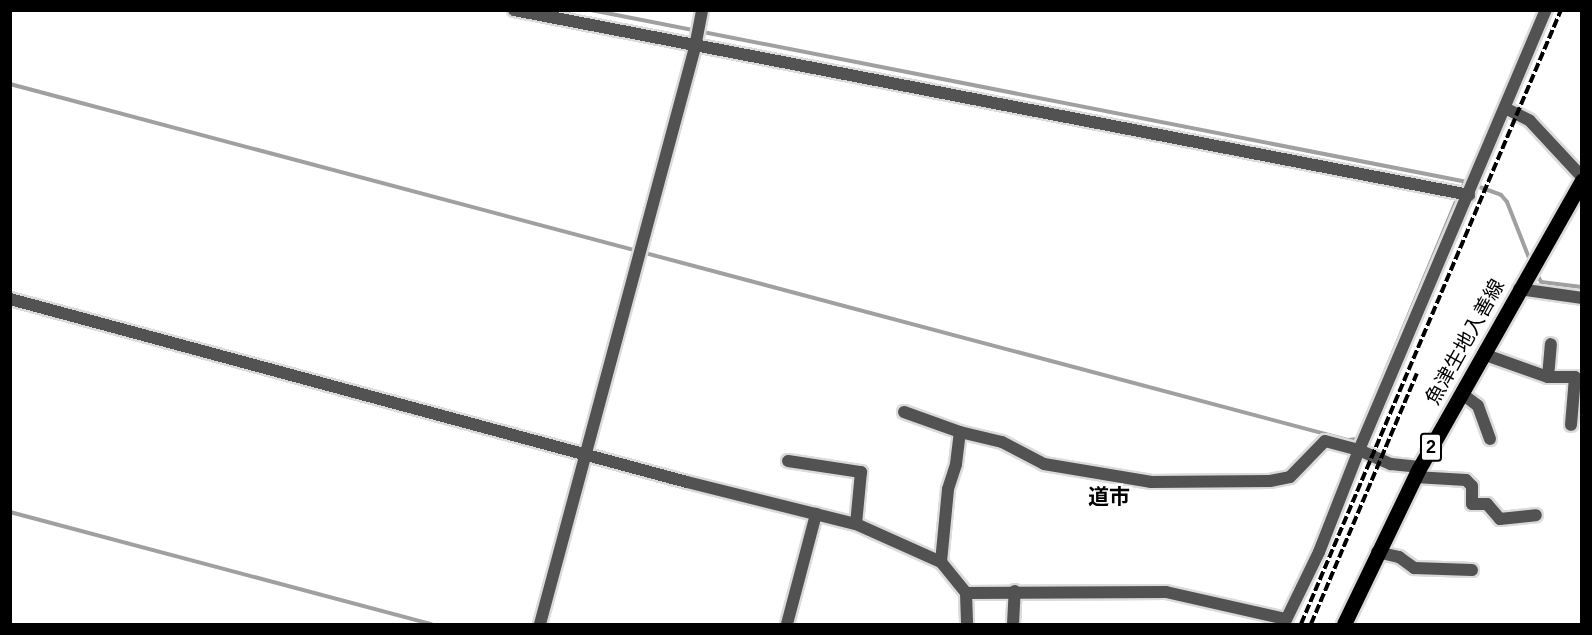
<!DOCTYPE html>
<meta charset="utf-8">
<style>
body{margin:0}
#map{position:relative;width:1592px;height:635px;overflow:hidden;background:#fff;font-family:Arial,"Noto Sans JP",sans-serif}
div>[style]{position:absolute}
.stream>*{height:4px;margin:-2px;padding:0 2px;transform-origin:2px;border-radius:2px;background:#a0a0a0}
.roads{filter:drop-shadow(2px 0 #dbdbdb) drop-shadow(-2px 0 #dbdbdb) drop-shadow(0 2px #dbdbdb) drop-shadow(0 -2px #dbdbdb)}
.minor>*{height:12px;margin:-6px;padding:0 6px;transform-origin:6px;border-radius:6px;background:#525252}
.major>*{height:15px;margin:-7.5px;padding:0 7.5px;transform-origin:7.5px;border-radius:7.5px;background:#000}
.rail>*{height:4px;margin-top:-2px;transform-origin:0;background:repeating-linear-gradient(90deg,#000 0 9px,transparent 0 12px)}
span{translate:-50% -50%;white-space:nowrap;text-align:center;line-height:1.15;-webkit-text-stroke:5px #fff;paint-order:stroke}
.shield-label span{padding:2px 4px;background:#fff;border:2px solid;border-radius:4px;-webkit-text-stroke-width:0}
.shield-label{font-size:18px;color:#000;font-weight:700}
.street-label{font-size:20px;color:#000}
.neighbourhood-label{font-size:21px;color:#000;font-weight:700}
.frame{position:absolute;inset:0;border:12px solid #000;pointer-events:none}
</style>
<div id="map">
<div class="stream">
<i style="left:591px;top:10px;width:893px;rotate:11.11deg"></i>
<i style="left:10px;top:84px;width:1385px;rotate:14.9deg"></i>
<i style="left:1348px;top:440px;width:9px;rotate:-6deg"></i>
<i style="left:1357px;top:439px;width:263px;rotate:-67.4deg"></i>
<i style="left:1474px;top:185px;width:29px;rotate:20deg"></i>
<i style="left:1501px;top:195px;width:9px;rotate:49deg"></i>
<i style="left:1507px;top:202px;width:66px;rotate:68.5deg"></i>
<i style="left:1461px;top:190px;width:9px;rotate:-63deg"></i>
<i style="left:1536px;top:272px;width:11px;rotate:63deg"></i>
<i style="left:1541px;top:282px;width:41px;rotate:7deg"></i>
<i style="left:10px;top:512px;width:436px;rotate:14.9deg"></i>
</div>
<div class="roads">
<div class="minor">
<i style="left:514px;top:10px;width:973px;rotate:10.96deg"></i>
<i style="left:1505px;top:108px;width:28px;rotate:27deg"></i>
<i style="left:1530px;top:121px;width:76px;rotate:47.1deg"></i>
<i style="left:1519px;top:289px;width:64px;rotate:8.1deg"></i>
<i style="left:10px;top:299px;width:701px;rotate:15.13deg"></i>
<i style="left:687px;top:482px;width:174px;rotate:14deg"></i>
<i style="left:856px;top:524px;width:93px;rotate:24.1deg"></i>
<i style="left:941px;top:562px;width:40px;rotate:51deg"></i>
<i style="left:966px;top:593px;width:31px;rotate:88deg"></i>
<i style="left:1483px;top:354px;width:69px;rotate:19.5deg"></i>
<i style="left:1548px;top:377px;width:27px"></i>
<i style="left:1575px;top:377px;width:48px;rotate:94.8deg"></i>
<i style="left:1548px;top:377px;width:33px;rotate:-85deg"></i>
<i style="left:1461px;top:393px;width:21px;rotate:37deg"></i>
<i style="left:1478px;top:406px;width:35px;rotate:70deg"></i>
<i style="left:904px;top:412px;width:59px;rotate:19.7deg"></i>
<i style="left:788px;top:461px;width:74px;rotate:8.6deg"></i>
<i style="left:861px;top:472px;width:52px;rotate:95.5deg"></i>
<i style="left:1415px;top:477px;width:51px;rotate:3.4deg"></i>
<i style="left:1466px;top:480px;width:8px;rotate:45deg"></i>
<i style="left:1472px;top:486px;width:18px;rotate:90deg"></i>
<i style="left:1472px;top:504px;width:15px"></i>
<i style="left:1487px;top:504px;width:20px;rotate:49deg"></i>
<i style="left:1500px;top:519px;width:36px;rotate:-6deg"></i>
<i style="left:1377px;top:552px;width:23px;rotate:13deg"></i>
<i style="left:1399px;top:557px;width:19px;rotate:36deg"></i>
<i style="left:1414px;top:568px;width:58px;rotate:2deg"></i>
<i style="left:941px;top:562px;width:73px;rotate:-84.5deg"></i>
<i style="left:948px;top:489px;width:26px;rotate:-72deg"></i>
<i style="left:956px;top:464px;width:32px;rotate:-83deg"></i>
<i style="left:960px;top:432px;width:43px;rotate:13.4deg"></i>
<i style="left:1002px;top:442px;width:47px;rotate:27.6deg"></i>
<i style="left:1044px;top:464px;width:109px;rotate:9.5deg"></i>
<i style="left:1151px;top:482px;width:119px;rotate:-0.5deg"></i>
<i style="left:1270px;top:481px;width:20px;rotate:-11deg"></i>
<i style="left:1290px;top:477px;width:50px;rotate:-45.8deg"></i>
<i style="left:1325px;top:441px;width:35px;rotate:15deg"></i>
<i style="left:1359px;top:450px;width:35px;rotate:24deg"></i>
<i style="left:1391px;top:464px;width:29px;rotate:6deg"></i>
<i style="left:966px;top:593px;width:200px;rotate:-0.3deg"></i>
<i style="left:1166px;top:592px;width:123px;rotate:12.7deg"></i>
<i style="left:540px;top:624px;width:597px;rotate:-74.96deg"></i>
<i style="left:695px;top:47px;width:38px;rotate:-79deg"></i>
<i style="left:787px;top:624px;width:114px;rotate:-75.2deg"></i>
<i style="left:1013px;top:624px;width:33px;rotate:-87deg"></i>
<i style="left:1284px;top:624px;width:80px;rotate:-64.1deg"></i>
<i style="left:1319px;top:552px;width:110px;rotate:-68.6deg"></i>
<i style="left:1359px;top:450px;width:478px;rotate:-67deg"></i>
</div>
<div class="major">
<i style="left:1344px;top:624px;width:169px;rotate:-64.3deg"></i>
<i style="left:1417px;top:472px;width:335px;rotate:-60.5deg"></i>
</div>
</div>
<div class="rail">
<i style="left:1301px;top:624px;width:667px;rotate:-67.05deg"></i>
<i style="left:1311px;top:624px;width:272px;rotate:-67.1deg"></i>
</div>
<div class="shield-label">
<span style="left:1431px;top:447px">2</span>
</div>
<div class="street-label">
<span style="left:1465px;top:342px;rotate:-61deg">魚津生地入善線</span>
</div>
<div class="neighbourhood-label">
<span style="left:1109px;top:497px">道市</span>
</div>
<div class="frame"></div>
</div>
